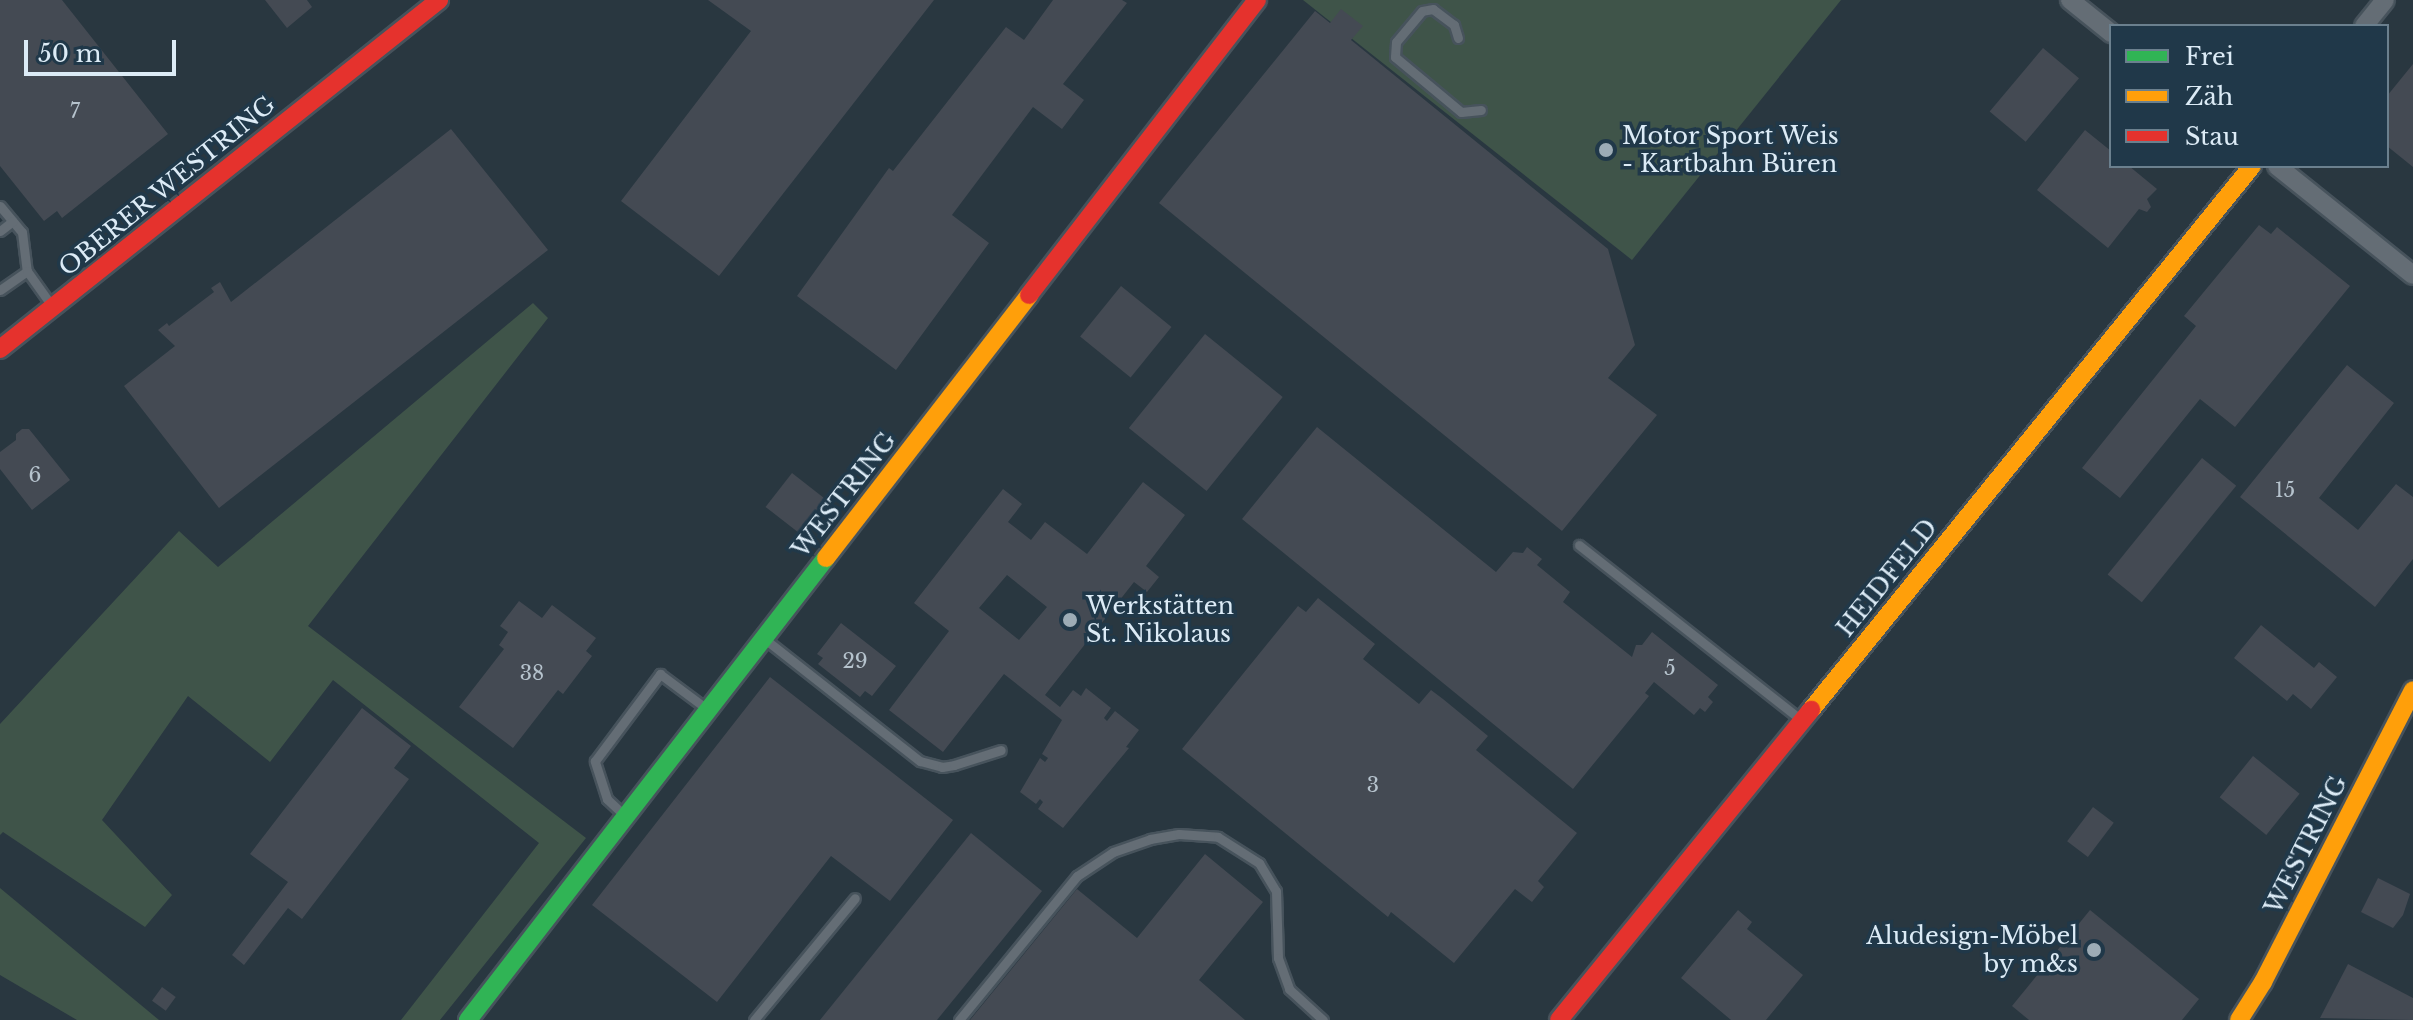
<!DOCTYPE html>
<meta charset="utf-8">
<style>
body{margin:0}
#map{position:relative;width:2413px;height:1020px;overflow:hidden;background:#293740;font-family:"Libre Baskerville",serif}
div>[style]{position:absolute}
.green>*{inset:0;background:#3f5449}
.building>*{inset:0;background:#444a53;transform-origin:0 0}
.roads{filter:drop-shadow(2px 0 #47535c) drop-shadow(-2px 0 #47535c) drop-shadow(0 2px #47535c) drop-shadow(0 -2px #47535c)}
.lane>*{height:9px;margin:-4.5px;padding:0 4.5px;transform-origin:4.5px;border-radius:4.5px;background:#646d75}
.street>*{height:18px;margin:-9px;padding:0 9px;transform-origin:9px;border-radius:9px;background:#646d75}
.fast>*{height:18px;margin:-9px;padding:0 9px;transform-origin:9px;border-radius:9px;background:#30b455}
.slow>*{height:18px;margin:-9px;padding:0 9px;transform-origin:9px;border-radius:9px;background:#ff9f0a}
.jam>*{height:18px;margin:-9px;padding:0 9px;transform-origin:9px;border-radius:9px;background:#e5322d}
.dots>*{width:22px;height:22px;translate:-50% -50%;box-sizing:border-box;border:4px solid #203849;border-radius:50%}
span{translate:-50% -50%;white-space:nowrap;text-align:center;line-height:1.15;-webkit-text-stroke:7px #203849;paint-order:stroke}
.number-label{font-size:20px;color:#b6c3cd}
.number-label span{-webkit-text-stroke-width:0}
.poi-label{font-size:24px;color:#dcebf6}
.left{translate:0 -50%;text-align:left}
.right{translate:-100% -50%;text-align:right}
.street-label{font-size:24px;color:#dcebf6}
.legend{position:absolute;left:2109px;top:24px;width:280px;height:144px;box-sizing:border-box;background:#203849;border:2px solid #6b808e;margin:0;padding:10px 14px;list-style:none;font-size:24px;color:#dcebf6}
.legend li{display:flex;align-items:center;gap:16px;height:40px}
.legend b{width:40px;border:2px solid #6b808e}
.scale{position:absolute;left:24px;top:40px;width:152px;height:36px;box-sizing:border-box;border:4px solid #dcebf6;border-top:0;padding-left:10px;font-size:24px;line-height:28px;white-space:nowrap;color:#dcebf6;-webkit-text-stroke:6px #203849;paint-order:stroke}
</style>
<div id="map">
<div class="green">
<i style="clip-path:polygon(1303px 0,1841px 0,1632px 260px)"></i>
<i style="clip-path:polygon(533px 303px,548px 318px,308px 626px,586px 838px,440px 1020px,401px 1020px,539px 843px,333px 680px,270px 762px,188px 696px,102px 820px,172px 895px,145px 927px,3px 832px,0 835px,0 724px,179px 531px,218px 567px)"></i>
<i style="clip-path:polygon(0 888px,159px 1020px,77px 1020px,0 975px)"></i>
</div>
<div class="building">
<i style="clip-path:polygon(0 0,62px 0,168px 134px,62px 218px,57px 211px,44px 221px,0 166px)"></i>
<i style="clip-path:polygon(265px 0,307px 0,312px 7px,287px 28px)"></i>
<i style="clip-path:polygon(708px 0,934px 0,719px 276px,621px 201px,751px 31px)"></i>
<i style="clip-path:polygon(1053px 0,1122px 0,1127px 3px,1063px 84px,1084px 100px,1062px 129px,1033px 107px,952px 215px,989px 243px,896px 370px,797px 296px,889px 168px,893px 171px,1006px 27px,1024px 40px)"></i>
<i style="clip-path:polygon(1341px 9px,1363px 26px,1351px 40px,1608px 249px,1635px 345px,1608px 378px,1657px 415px,1562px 531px,1159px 203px,1315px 11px,1330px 23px)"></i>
<i style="left:2043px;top:48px;width:47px;height:83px;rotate:40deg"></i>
<i style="clip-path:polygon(2413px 64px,2413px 167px,2387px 146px,2387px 96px)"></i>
<i style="clip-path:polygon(451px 129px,548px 250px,219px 508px,124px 386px,175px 346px,158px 330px,167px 323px,169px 326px,214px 292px,211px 288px,220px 282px,231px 302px)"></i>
<i style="clip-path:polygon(2085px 130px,2111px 151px,2111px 166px,2129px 166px,2157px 189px,2147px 199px,2151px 207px,2147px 212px,2139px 209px,2108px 248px,2037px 190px)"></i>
<i style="clip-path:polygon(2259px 225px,2271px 234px,2277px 227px,2350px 286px,2235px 427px,2200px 399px,2120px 498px,2082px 468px,2196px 326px,2184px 316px)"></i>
<i style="left:1121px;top:286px;width:65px;height:65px;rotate:39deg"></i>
<i style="left:1205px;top:334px;width:100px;height:121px;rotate:39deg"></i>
<i style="clip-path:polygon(2347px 365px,2394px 403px,2319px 498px,2358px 530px,2396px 484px,2413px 497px,2413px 559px,2375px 607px,2240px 497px)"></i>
<i style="clip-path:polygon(1317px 427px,1496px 572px,1513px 552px,1523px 553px,1527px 547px,1542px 559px,1537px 565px,1570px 592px,1563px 602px,1632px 657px,1636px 645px,1642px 645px,1652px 632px,1718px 685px,1708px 697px,1713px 702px,1705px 712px,1700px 708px,1694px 715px,1654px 682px,1645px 693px,1649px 696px,1573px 789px,1242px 519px)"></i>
<i style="clip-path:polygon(22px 429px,29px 429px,70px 480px,32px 510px,0 469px,0 452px,16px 440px,16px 434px)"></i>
<i style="left:2202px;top:458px;width:44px;height:150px;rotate:39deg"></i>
<i style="left:792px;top:473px;width:43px;height:43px;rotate:38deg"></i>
<i style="clip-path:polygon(evenodd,1143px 482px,1185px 515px,1146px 566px,1159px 577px,1147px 592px,1134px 582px,1045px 695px,1060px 707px,1073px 690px,1081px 696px,1086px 688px,1111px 708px,1104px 718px,1107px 721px,1115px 711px,1139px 730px,1126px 747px,1129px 748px,1063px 828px,1038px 809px,1043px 802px,1040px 799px,1036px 804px,1020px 792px,1040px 758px,1045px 762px,1048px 758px,1042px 754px,1062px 720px,1004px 674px,943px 752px,889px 710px,949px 631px,914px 603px,1003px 489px,1022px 504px,1008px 522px,1031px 540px,1045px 522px,1087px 554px,1143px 482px,1007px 575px,1047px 607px,1019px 640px,979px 608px,1007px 575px)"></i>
<i style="clip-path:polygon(1318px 598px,1375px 644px,1363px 659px,1419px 704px,1431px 690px,1443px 699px,1488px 736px,1476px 750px,1577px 833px,1538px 881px,1544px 887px,1532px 902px,1515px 889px,1454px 963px,1391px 912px,1388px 917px,1182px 749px,1298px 606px,1306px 612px)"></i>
<i style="clip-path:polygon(519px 601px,542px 618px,552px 605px,596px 638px,586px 651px,592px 656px,563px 694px,558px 690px,513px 748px,459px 707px,504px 649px,499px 645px,508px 632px,500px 626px)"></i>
<i style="clip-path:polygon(841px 623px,896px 666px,872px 696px,865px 691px,860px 697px,818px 664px,823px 658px,817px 654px)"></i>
<i style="clip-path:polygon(2261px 625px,2314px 668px,2319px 662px,2337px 677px,2311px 709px,2293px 694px,2287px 701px,2234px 658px)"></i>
<i style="clip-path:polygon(770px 677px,953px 820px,890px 901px,831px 856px,717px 1002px,592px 905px)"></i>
<i style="clip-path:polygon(362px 708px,411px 746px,394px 768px,409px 779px,302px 919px,288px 908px,244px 965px,232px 955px,288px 882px,250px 854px)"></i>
<i style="left:2253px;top:756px;width:60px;height:53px;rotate:39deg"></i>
<i style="left:2093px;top:807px;width:26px;height:43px;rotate:37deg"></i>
<i style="clip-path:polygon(971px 833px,1042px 891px,937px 1020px,820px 1020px)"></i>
<i style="clip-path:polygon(1205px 854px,1263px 902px,1199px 980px,1245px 1020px,970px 1020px,1077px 889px,1137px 938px)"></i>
<i style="clip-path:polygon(2378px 878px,2410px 894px,2403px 915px,2393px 928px,2361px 912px)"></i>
<i style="clip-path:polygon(1738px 910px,1752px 922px,1747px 929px,1803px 975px,1766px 1020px,1731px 1020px,1681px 978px)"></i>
<i style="clip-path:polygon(2090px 910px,2199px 999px,2182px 1020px,2029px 1020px,2012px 1006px)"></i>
<i style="clip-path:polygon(2348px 964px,2413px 998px,2413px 1020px,2320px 1018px)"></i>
<i style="left:162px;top:987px;width:17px;height:17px;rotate:36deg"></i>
</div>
<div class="roads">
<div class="lane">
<i style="left:1458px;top:38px;width:14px;rotate:-107deg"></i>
<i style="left:1454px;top:25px;width:26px;rotate:-143deg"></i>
<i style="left:1433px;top:9px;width:11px;rotate:170deg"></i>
<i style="left:1422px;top:11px;width:40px;rotate:130deg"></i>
<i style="left:1396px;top:42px;width:15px;rotate:94deg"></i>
<i style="left:1395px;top:57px;width:86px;rotate:39.8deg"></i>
<i style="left:1461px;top:112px;width:20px;rotate:-6deg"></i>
<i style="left:0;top:206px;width:34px;rotate:50deg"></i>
<i style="left:22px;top:232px;width:39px;rotate:83deg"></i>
<i style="left:0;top:231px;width:16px;rotate:-38deg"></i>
<i style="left:0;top:290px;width:33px;rotate:-35deg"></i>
<i style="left:27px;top:271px;width:43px;rotate:54.5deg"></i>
<i style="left:1579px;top:545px;width:280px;rotate:38.2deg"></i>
<i style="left:766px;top:640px;width:196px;rotate:38.2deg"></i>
<i style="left:920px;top:761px;width:23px;rotate:15deg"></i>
<i style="left:942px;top:767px;width:12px;rotate:-9deg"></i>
<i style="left:954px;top:765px;width:49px;rotate:-17.7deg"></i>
<i style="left:623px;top:814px;width:22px;rotate:-137deg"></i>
<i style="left:607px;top:799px;width:40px;rotate:-108deg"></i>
<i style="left:595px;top:761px;width:109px;rotate:-53.2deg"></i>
<i style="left:660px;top:674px;width:59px;rotate:36.7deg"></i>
<i style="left:754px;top:1020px;width:158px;rotate:-50.4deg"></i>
<i style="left:959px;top:1020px;width:186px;rotate:-50.7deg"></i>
<i style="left:1077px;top:876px;width:43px;rotate:-33.7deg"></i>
<i style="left:1113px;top:852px;width:39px;rotate:-19deg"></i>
<i style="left:1150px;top:839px;width:29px;rotate:-10deg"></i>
<i style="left:1179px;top:834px;width:39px;rotate:4deg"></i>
<i style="left:1218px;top:837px;width:49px;rotate:32.4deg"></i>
<i style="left:1259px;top:863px;width:33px;rotate:59deg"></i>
<i style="left:1276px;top:891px;width:67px;rotate:88.3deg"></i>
<i style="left:1278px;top:958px;width:33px;rotate:70deg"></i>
<i style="left:1289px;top:989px;width:46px;rotate:42.4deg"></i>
</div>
<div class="street">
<i style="left:2070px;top:0;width:53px;rotate:38.8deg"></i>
<i style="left:2364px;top:26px;width:33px;rotate:-51deg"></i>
<i style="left:2277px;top:166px;width:174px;rotate:38.7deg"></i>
</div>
<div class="fast">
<i style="left:468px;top:1020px;width:584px;rotate:-52.23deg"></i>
</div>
<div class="slow">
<i style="left:826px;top:558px;width:332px;rotate:-52.3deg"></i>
<i style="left:1811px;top:710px;width:700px;rotate:-50.97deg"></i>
<i style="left:2239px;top:1020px;width:45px;rotate:-57.7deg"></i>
<i style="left:2263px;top:982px;width:328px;rotate:-62.8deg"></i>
</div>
<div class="jam">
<i style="left:1029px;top:295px;width:373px;rotate:-52.3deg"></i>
<i style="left:0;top:349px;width:561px;rotate:-38.48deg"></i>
<i style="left:1559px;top:1020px;width:400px;rotate:-50.9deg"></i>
</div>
</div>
<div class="dots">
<i style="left:1606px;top:150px;background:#9dacb6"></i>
<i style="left:1070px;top:620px;background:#9dacb6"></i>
<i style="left:2094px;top:950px;background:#9dacb6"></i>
</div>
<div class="number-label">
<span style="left:75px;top:111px">7</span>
<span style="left:35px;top:475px">6</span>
<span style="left:2285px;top:490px">15</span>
<span style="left:855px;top:661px">29</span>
<span style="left:1670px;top:668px">5</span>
<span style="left:532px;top:673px">38</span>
<span style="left:1373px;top:785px">3</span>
</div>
<div class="poi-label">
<span class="left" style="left:1622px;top:150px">Motor Sport Weis<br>- Kartbahn Büren</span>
<span class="left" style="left:1086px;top:620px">Werkstätten<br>St. Nikolaus</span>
<span class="right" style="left:2078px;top:950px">Aludesign-Möbel<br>by m&amp;s</span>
</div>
<div class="street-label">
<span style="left:167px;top:186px;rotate:-39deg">OBERER WESTRING</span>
<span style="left:844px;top:495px;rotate:-52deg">WESTRING</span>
<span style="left:1887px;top:578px;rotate:-51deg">HEIDFELD</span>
<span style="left:2306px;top:845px;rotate:-63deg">WESTRING</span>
</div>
<ul class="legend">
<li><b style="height:10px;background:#30b455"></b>Frei</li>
<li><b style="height:10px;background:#ff9f0a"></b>Zäh</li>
<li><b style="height:10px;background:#e5322d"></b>Stau</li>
</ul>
<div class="scale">50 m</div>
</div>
